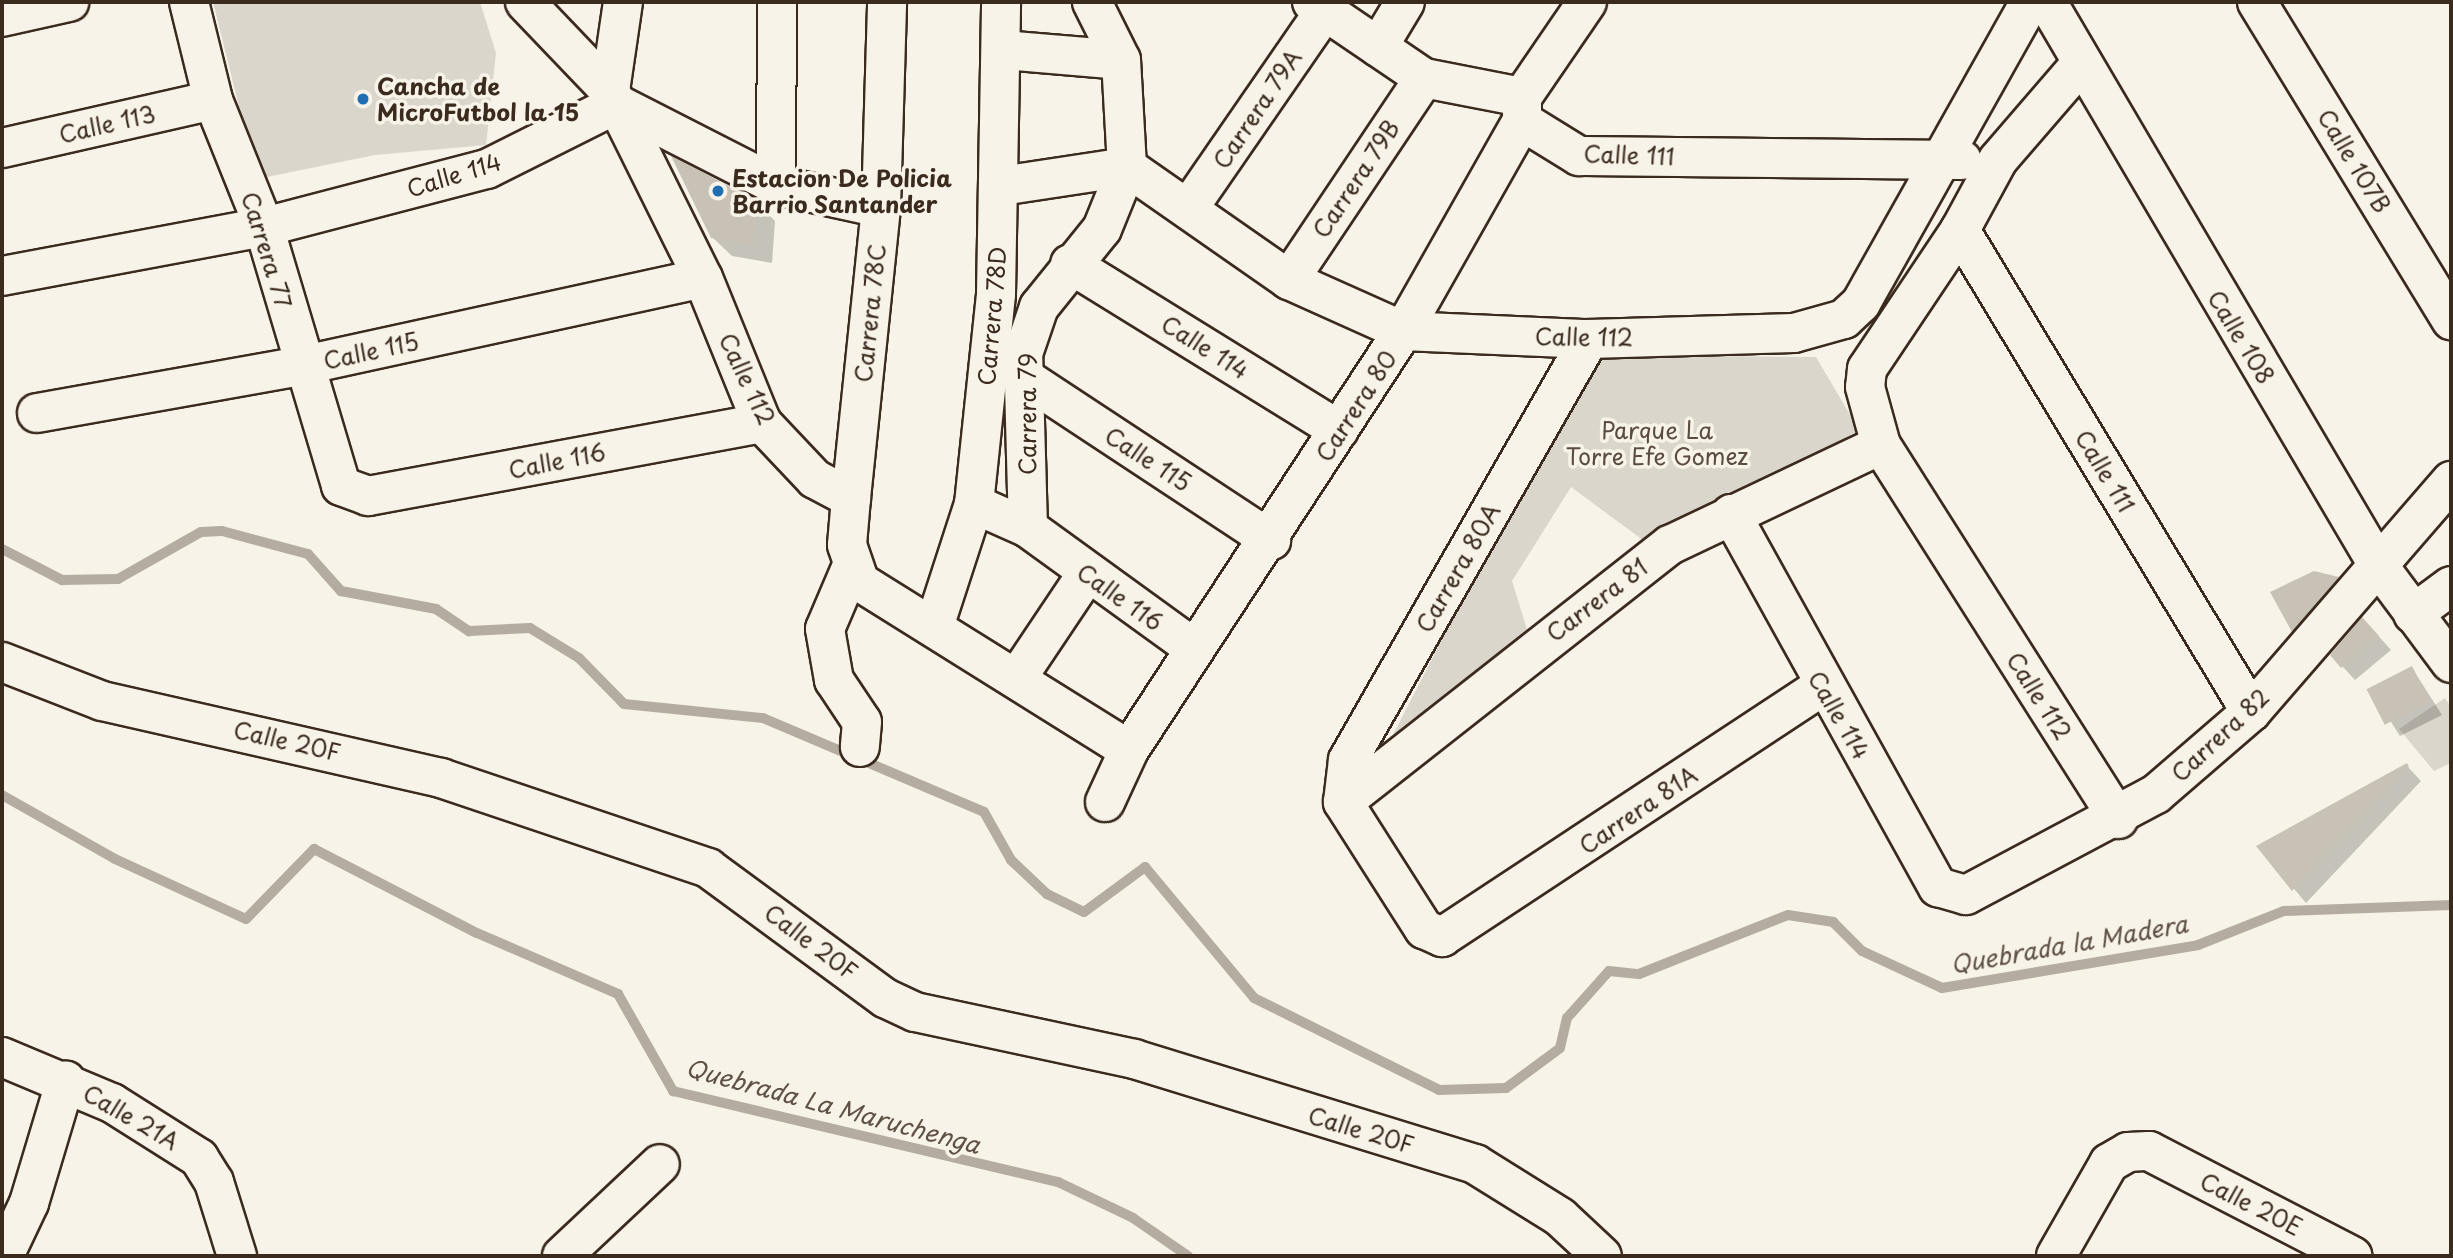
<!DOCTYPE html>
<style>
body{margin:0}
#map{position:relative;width:2453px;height:1258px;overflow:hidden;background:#f7f3e8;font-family:"Playpen Sans",sans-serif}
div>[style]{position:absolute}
.green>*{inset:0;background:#dbd6cb}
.shadow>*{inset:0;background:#0003}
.stream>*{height:10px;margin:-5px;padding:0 5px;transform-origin:5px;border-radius:5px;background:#b4aca0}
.building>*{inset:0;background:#c8c1b6;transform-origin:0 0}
.roads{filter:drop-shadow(2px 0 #3b2a1e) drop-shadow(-2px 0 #3b2a1e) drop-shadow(0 2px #3b2a1e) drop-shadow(0 -2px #3b2a1e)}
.minor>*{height:38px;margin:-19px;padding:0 19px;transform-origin:19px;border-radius:19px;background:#f7f3e8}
.dots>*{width:19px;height:19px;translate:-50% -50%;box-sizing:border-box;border:4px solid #f7f3e8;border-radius:50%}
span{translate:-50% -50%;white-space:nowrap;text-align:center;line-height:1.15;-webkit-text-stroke:7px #f7f3e8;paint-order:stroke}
.poi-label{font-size:23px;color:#3b2a1e;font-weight:700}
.left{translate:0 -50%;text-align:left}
.street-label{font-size:23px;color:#3b2a1e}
.park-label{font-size:23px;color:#5b4c41}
.water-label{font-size:24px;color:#5f5145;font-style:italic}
.frame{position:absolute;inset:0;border:4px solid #3b2a1e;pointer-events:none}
</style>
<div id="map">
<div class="green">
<i style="clip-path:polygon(213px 2px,480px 2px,496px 53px,486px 145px,375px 155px,257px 179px)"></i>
<i style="clip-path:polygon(1588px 355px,1816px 357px,1859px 430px,1651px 546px,1571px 487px,1512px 581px,1532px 645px,1377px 766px)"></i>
<i style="clip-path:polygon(2445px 698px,2451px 707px,2451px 763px,2434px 771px,2399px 729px)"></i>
</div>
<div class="shadow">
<i style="clip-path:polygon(755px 201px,775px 221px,772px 263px,732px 256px,712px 237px)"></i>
<i style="clip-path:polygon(2314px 573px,2338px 579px,2350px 591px,2306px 643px,2293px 630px)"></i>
<i style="clip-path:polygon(2375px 632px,2391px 650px,2355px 680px,2332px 655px)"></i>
<i style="clip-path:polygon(2412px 668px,2442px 715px,2400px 736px,2370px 689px)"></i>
<i style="clip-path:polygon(2406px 765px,2421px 781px,2306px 903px,2259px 847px)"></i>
</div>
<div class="stream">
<i style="left:2px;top:549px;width:68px;rotate:27.3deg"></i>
<i style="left:62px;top:580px;width:56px;rotate:-1deg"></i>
<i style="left:118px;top:579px;width:95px;rotate:-29.5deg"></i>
<i style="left:201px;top:532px;width:21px;rotate:-3deg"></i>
<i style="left:222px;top:531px;width:89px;rotate:15deg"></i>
<i style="left:308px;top:554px;width:50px;rotate:48.3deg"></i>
<i style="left:341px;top:591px;width:97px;rotate:10.7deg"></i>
<i style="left:436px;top:609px;width:40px;rotate:34deg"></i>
<i style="left:469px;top:631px;width:61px;rotate:-2.8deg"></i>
<i style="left:530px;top:628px;width:57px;rotate:31.5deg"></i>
<i style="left:579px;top:658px;width:64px;rotate:45.6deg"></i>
<i style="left:624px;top:704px;width:140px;rotate:5.8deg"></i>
<i style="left:763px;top:718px;width:240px;rotate:23deg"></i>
<i style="left:984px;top:812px;width:55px;rotate:60.6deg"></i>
<i style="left:1011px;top:860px;width:50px;rotate:43.4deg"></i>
<i style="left:1047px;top:894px;width:41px;rotate:25.9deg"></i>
<i style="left:1084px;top:912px;width:76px;rotate:-36.4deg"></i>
<i style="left:1145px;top:867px;width:170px;rotate:50.2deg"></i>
<i style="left:1254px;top:998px;width:207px;rotate:26.4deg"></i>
<i style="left:1439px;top:1090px;width:67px;rotate:-1.7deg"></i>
<i style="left:1506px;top:1088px;width:67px;rotate:-36.5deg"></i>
<i style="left:1560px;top:1048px;width:31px;rotate:-77deg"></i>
<i style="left:1567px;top:1018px;width:63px;rotate:-48.2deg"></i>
<i style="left:1609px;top:971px;width:30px;rotate:6deg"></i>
<i style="left:1639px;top:974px;width:160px;rotate:-21.6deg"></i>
<i style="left:1788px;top:915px;width:46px;rotate:8.8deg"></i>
<i style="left:1833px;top:922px;width:41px;rotate:45deg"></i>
<i style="left:1862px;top:951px;width:88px;rotate:24.8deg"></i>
<i style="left:1942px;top:988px;width:260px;rotate:-9.5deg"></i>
<i style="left:2198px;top:945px;width:92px;rotate:-21.6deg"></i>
<i style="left:2284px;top:911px;width:167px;rotate:-2.1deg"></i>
<i style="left:2px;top:795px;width:130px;rotate:29.5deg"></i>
<i style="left:115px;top:859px;width:144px;rotate:24.6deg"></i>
<i style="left:246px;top:919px;width:98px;rotate:-45.8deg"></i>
<i style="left:314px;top:849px;width:183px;rotate:27.3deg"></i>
<i style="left:477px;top:933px;width:154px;rotate:23.4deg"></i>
<i style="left:618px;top:994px;width:112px;rotate:60.4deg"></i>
<i style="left:673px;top:1091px;width:396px;rotate:13.3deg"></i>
<i style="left:1058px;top:1182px;width:83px;rotate:25.6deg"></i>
<i style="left:1133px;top:1218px;width:67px;rotate:34.6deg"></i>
</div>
<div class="building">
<i style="clip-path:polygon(671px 156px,756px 200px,753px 244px,711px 238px)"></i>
<i style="clip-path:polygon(2314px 571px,2339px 577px,2292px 632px,2270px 592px)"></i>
<i style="clip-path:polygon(2362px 617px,2379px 636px,2341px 668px,2330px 655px)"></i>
<i style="left:2412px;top:666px;width:40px;height:51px;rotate:63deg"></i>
<i style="clip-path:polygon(2407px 763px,2409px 767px,2292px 891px,2256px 846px)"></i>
</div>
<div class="roads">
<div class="minor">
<i style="left:189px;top:2px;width:101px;rotate:76.2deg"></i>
<i style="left:213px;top:100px;width:137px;rotate:68.1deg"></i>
<i style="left:264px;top:227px;width:270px;rotate:73.4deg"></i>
<i style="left:341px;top:486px;width:29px;rotate:20deg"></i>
<i style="left:368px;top:496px;width:401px;rotate:-10.5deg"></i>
<i style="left:525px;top:2px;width:123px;rotate:46.3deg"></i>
<i style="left:610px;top:91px;width:209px;rotate:63.6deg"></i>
<i style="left:703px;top:278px;width:157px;rotate:67.9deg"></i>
<i style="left:762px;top:423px;width:77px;rotate:46.6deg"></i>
<i style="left:815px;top:479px;width:41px;rotate:27.8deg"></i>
<i style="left:851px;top:498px;width:47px;rotate:94.9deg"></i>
<i style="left:847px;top:545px;width:39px;rotate:71deg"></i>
<i style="left:860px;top:582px;width:317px;rotate:32deg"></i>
<i style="left:1312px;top:2px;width:135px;rotate:34.2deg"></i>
<i style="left:1424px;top:78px;width:100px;rotate:11deg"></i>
<i style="left:2047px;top:2px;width:653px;rotate:59.55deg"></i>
<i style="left:2378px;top:565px;width:122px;rotate:53.3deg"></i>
<i style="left:2257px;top:2px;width:373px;rotate:58.6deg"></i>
<i style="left:2px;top:17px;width:69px;rotate:-12.6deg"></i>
<i style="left:1378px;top:47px;width:52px;rotate:-59deg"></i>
<i style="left:1003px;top:50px;width:118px;rotate:4.8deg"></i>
<i style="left:2079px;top:66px;width:124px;rotate:130.8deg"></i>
<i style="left:1998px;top:160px;width:80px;rotate:118.5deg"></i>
<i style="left:1960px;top:230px;width:167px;rotate:123.8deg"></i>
<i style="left:1867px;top:369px;width:18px;rotate:96deg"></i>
<i style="left:1865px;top:387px;width:60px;rotate:74.6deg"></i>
<i style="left:1881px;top:445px;width:443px;rotate:57.6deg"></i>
<i style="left:610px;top:91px;width:90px;rotate:-81.7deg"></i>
<i style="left:1522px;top:121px;width:67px;rotate:31.6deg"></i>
<i style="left:1579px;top:156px;width:383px;rotate:0.6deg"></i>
<i style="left:2px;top:148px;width:216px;rotate:-12.8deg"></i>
<i style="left:776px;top:185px;width:183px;rotate:-89.7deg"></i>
<i style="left:1001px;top:186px;width:127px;rotate:-8.6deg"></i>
<i style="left:1127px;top:167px;width:198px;rotate:34.9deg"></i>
<i style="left:1289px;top:280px;width:125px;rotate:24.1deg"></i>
<i style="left:1403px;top:331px;width:186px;rotate:2.5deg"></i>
<i style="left:1589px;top:339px;width:205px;rotate:-1.7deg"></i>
<i style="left:1794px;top:333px;width:52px;rotate:-15.6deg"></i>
<i style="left:1844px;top:319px;width:23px;rotate:-43deg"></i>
<i style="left:1861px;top:303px;width:345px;rotate:-60.7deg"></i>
<i style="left:1190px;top:206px;width:236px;rotate:-55.4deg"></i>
<i style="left:1960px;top:230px;width:563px;rotate:58.88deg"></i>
<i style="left:1070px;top:264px;width:316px;rotate:31.7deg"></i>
<i style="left:2px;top:276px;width:267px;rotate:-10.6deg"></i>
<i style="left:264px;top:227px;width:230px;rotate:-14.6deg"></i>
<i style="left:487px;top:169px;width:145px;rotate:-26.6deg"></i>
<i style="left:617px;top:104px;width:178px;rotate:27deg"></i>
<i style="left:776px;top:185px;width:107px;rotate:12.4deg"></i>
<i style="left:1289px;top:280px;width:243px;rotate:-56.2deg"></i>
<i style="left:1025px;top:378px;width:295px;rotate:33.4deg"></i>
<i style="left:37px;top:413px;width:267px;rotate:-10.1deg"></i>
<i style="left:300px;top:366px;width:412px;rotate:-12.3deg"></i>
<i style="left:851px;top:498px;width:292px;rotate:-84.1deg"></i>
<i style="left:881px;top:208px;width:206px;rotate:-88.3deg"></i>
<i style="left:974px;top:504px;width:59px;rotate:24deg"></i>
<i style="left:1028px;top:528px;width:206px;rotate:35.9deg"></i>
<i style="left:1731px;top:514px;width:427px;rotate:61deg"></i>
<i style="left:1938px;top:887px;width:29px;rotate:16deg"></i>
<i style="left:1966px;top:895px;width:215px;rotate:-28deg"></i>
<i style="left:2156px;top:794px;width:125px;rotate:-40.8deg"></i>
<i style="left:2251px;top:712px;width:306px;rotate:-49.1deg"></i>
<i style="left:1028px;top:528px;width:174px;rotate:-91.6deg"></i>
<i style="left:1023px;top:354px;width:50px;rotate:-71.2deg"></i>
<i style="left:1039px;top:307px;width:100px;rotate:-51.1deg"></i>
<i style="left:1102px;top:229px;width:67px;rotate:-68deg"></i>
<i style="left:1127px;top:167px;width:107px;rotate:-93.2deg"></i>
<i style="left:1121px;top:60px;width:65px;rotate:-116.6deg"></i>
<i style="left:851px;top:568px;width:66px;rotate:113.1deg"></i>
<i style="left:825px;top:629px;width:52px;rotate:80deg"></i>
<i style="left:834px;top:680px;width:50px;rotate:56.3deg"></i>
<i style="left:862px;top:722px;width:25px;rotate:95deg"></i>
<i style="left:2413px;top:614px;width:47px;rotate:-36.4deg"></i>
<i style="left:935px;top:624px;width:126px;rotate:-72deg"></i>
<i style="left:974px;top:504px;width:211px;rotate:-84deg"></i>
<i style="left:996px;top:294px;width:292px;rotate:-89deg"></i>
<i style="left:2px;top:662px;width:107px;rotate:21.3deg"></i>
<i style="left:102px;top:701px;width:348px;rotate:12.8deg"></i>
<i style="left:441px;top:778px;width:282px;rotate:18.6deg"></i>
<i style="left:708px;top:868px;width:220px;rotate:36.3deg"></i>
<i style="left:885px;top:998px;width:33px;rotate:25deg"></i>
<i style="left:915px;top:1012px;width:224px;rotate:12.1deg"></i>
<i style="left:1134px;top:1059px;width:357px;rotate:17.1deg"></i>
<i style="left:1475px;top:1164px;width:100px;rotate:31.9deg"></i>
<i style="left:1560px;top:1217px;width:57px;rotate:42.9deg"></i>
<i style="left:1017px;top:678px;width:124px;rotate:-56.2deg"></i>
<i style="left:1105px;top:802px;width:57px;rotate:-65.2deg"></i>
<i style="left:1129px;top:750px;width:501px;rotate:-56.82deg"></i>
<i style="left:1403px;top:331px;width:241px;rotate:-60.5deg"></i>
<i style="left:1522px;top:121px;width:24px;rotate:-90deg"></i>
<i style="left:1522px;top:97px;width:115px;rotate:-55.6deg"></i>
<i style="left:1343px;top:802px;width:416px;rotate:-38.2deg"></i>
<i style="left:1670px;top:545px;width:233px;rotate:-25.4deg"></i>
<i style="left:1343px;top:802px;width:151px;rotate:57.5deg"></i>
<i style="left:1424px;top:929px;width:20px;rotate:24deg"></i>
<i style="left:1442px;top:937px;width:454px;rotate:-33.4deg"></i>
<i style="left:1343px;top:802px;width:42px;rotate:-83.2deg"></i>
<i style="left:1348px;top:760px;width:485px;rotate:-60.2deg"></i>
<i style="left:2px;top:1057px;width:119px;rotate:22.7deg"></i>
<i style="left:112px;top:1103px;width:103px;rotate:32.3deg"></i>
<i style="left:199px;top:1158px;width:28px;rotate:58deg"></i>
<i style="left:214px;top:1182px;width:77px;rotate:72.7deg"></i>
<i style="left:4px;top:1256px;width:59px;rotate:-64.7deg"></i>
<i style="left:29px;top:1203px;width:128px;rotate:-73.3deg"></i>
<i style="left:562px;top:1256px;width:134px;rotate:-43.2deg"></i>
<i style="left:2056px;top:1256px;width:107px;rotate:-60.3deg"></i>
<i style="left:2109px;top:1163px;width:22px;rotate:-30deg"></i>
<i style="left:2128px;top:1152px;width:21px;rotate:-3deg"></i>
<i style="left:2149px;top:1151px;width:229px;rotate:27.3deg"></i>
</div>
</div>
<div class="dots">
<i style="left:363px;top:99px;background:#1f6fb2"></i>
<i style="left:718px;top:191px;background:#1f6fb2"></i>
</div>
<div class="poi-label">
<span class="left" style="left:377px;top:99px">Cancha de<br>MicroFutbol la 15</span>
<span class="left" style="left:732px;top:191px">Estacion De Policia<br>Barrio Santander</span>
</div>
<div class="street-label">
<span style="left:1257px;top:109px;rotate:-56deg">Carrera 79A</span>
<span style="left:107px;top:124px;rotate:-13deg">Calle 113</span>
<span style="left:1629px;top:155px;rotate:2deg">Calle 111</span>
<span style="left:2354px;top:161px;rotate:59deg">Calle 107B</span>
<span style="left:454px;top:175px;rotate:-17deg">Calle 114</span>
<span style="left:1356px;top:179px;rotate:-56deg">Carrera 79B</span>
<span style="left:267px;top:250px;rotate:73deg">Carrera 77</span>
<span style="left:870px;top:313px;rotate:-84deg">Carrera 78C</span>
<span style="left:992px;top:316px;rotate:-85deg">Carrera 78D</span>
<span style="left:1584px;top:337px;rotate:1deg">Calle 112</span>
<span style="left:2241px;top:337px;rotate:59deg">Calle 108</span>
<span style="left:1205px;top:347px;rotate:32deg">Calle 114</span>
<span style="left:371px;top:351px;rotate:-12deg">Calle 115</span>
<span style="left:747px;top:379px;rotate:65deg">Calle 112</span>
<span style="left:1356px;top:406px;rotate:-57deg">Carrera 80</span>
<span style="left:1027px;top:414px;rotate:-90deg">Carrera 79</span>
<span style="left:1148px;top:459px;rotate:33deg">Calle 115</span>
<span style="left:557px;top:461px;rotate:-11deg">Calle 116</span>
<span style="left:2105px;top:471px;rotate:59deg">Calle 111</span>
<span style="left:1458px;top:568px;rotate:-60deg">Carrera 80A</span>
<span style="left:1120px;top:597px;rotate:35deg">Calle 116</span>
<span style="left:1597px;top:600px;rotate:-37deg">Carrera 81</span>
<span style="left:2039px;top:696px;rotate:58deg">Calle 112</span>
<span style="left:1839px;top:715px;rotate:60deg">Calle 114</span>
<span style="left:2220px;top:735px;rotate:-43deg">Carrera 82</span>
<span style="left:287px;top:741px;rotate:13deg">Calle 20F</span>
<span style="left:1638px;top:810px;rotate:-34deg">Carrera 81A</span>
<span style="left:811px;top:942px;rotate:37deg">Calle 20F</span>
<span style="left:131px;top:1117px;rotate:30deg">Calle 21A</span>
<span style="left:1361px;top:1130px;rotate:17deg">Calle 20F</span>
<span style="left:2251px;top:1204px;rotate:27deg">Calle 20E</span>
</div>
<div class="park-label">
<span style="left:1657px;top:443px">Parque La<br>Torre Efe Gomez</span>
</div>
<div class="water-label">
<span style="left:2069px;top:944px;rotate:-10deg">Quebrada la Madera</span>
<span style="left:833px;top:1106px;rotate:15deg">Quebrada La Maruchenga</span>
</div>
<div class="frame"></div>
</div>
